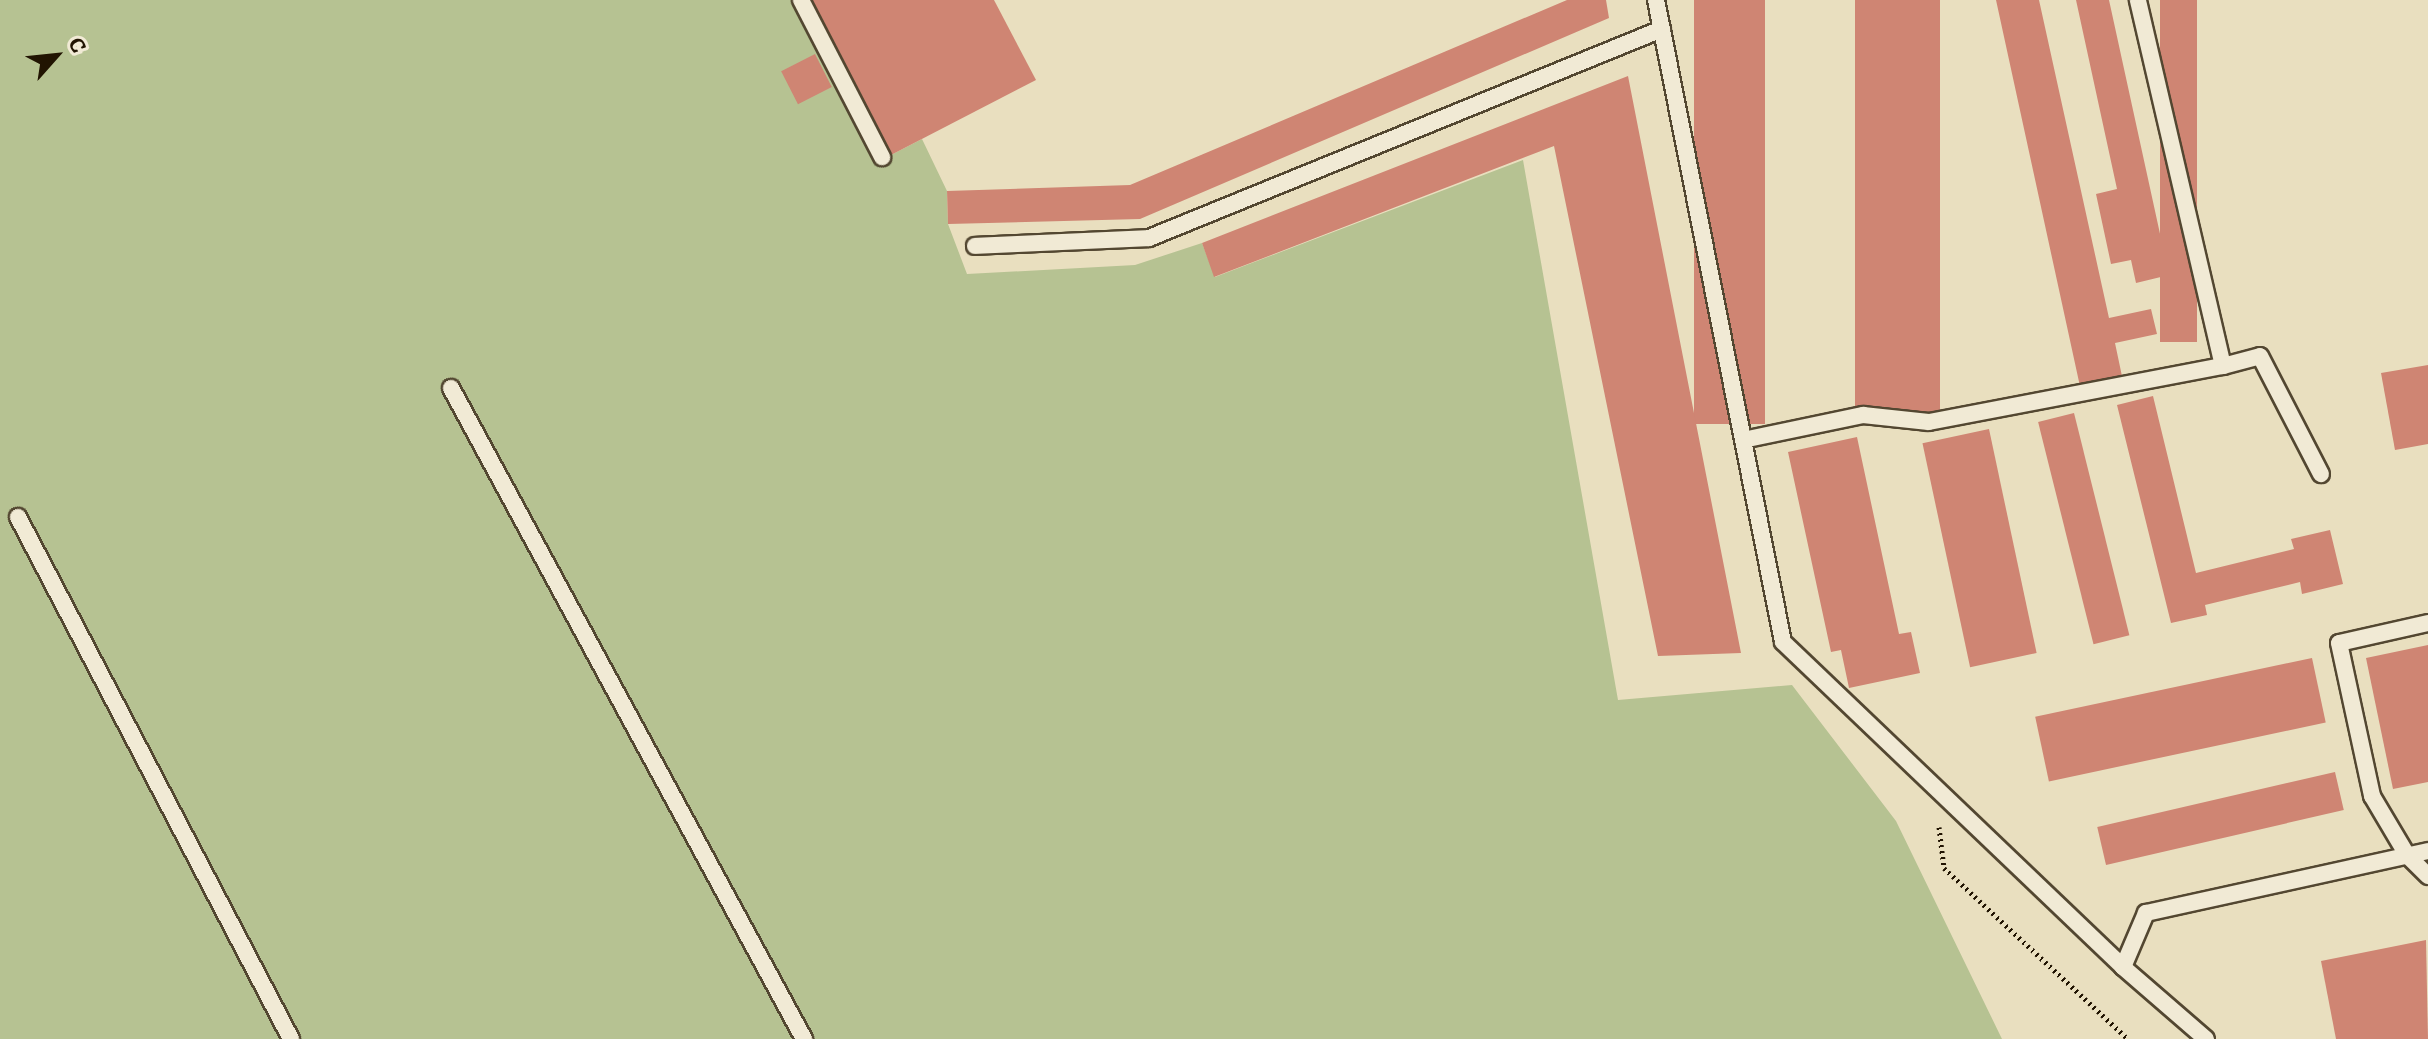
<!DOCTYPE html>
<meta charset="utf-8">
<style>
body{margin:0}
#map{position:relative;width:2428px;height:1039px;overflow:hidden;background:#e9dfbf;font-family:Alegreya,serif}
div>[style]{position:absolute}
.green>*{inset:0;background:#b6c292}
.building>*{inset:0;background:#cf8573;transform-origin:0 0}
.path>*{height:5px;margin-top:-2.5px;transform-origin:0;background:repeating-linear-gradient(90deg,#211402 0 2px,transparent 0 6px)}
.roads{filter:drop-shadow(2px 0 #534731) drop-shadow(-2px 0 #534731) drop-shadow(0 2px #534731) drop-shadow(0 -2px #534731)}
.service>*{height:16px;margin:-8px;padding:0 8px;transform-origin:8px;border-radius:8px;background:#f1ead5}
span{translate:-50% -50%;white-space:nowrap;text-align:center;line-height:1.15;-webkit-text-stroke:7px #f1ead5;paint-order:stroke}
.north{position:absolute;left:16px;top:16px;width:80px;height:80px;-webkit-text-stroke:6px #f1ead5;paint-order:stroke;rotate:63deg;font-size:22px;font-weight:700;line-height:32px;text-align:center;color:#211402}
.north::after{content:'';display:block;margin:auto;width:28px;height:36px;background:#211402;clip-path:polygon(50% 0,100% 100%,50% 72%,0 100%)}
</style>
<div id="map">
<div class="green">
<i style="clip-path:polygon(0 0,808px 0,889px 156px,922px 139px,947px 191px,948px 224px,967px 274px,1135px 265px,1202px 243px,1215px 277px,1523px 160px,1618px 700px,1792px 685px,1896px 821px,2002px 1039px,0 1039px)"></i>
</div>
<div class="building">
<i style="clip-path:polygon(808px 0,994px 0,1036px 80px,889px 156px)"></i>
<i style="clip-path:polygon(1567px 0,1606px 0,1609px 18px,1140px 219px,948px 224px,947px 191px,1130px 185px)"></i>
<i style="left:1694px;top:0;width:71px;height:424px"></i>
<i style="left:1855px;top:0;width:85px;height:416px"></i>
<i style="clip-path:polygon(1996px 0,2039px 0,2109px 318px,2151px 309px,2157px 334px,2115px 343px,2123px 381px,2081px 391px)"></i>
<i style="clip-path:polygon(2076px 0,2109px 0,2169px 275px,2136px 283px,2131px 260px,2111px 264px,2096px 194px,2117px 189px)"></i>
<i style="left:2160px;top:0;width:37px;height:342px"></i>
<i style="left:815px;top:54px;width:37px;height:38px;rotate:63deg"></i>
<i style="clip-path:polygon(1628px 76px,1741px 653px,1658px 656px,1554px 146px,1214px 277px,1202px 243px)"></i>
<i style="clip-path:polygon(2428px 365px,2428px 444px,2395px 450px,2381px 373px)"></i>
<i style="clip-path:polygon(2153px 396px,2196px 573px,2294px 549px,2291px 539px,2330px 530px,2343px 584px,2302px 594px,2300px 582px,2205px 605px,2207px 615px,2171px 623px,2117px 405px)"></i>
<i style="left:2074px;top:413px;width:229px;height:37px;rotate:76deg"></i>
<i style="left:1989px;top:429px;width:229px;height:68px;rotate:78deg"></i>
<i style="clip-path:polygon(1857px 437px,1899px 634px,1911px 632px,1920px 673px,1849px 688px,1841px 650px,1831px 652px,1788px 452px)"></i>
<i style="clip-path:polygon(2428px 645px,2428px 782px,2393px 789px,2366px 658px)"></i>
<i style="left:2312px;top:658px;width:66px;height:283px;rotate:78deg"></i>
<i style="left:2335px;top:772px;width:39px;height:244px;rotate:77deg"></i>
<i style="clip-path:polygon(2426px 940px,2428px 1039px,2336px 1039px,2321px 961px)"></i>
</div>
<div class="path">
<i style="left:1939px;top:827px;width:41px;rotate:83deg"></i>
<i style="left:1944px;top:868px;width:251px;rotate:42.9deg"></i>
</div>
<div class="roads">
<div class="service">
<i style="left:801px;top:0;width:177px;rotate:62.7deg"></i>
<i style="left:1656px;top:0;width:654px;rotate:78.81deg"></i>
<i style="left:1783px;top:642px;width:470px;rotate:43.7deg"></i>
<i style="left:975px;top:246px;width:174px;rotate:-2.6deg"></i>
<i style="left:1149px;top:238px;width:554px;rotate:-22.17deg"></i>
<i style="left:2223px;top:366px;width:38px;rotate:-15deg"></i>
<i style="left:2260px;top:356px;width:133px;rotate:62.7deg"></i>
<i style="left:451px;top:388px;width:741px;rotate:61.53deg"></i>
<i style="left:1743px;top:440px;width:123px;rotate:-11.8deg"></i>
<i style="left:1863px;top:415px;width:66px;rotate:6.1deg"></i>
<i style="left:1929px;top:422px;width:299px;rotate:-10.8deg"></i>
<i style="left:2223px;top:366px;width:376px;rotate:-103.1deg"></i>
<i style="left:18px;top:517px;width:589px;rotate:62.39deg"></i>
<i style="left:2428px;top:623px;width:91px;rotate:167.3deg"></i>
<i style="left:2339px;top:643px;width:157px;rotate:77.8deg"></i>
<i style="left:2372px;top:796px;width:69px;rotate:59.3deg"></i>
<i style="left:2407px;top:855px;width:30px;rotate:45deg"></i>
<i style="left:2206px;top:1039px;width:110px;rotate:-139.1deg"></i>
<i style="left:2123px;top:967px;width:59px;rotate:-66.9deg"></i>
<i style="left:2146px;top:913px;width:289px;rotate:-12.4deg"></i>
</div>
</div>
<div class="north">С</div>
</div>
